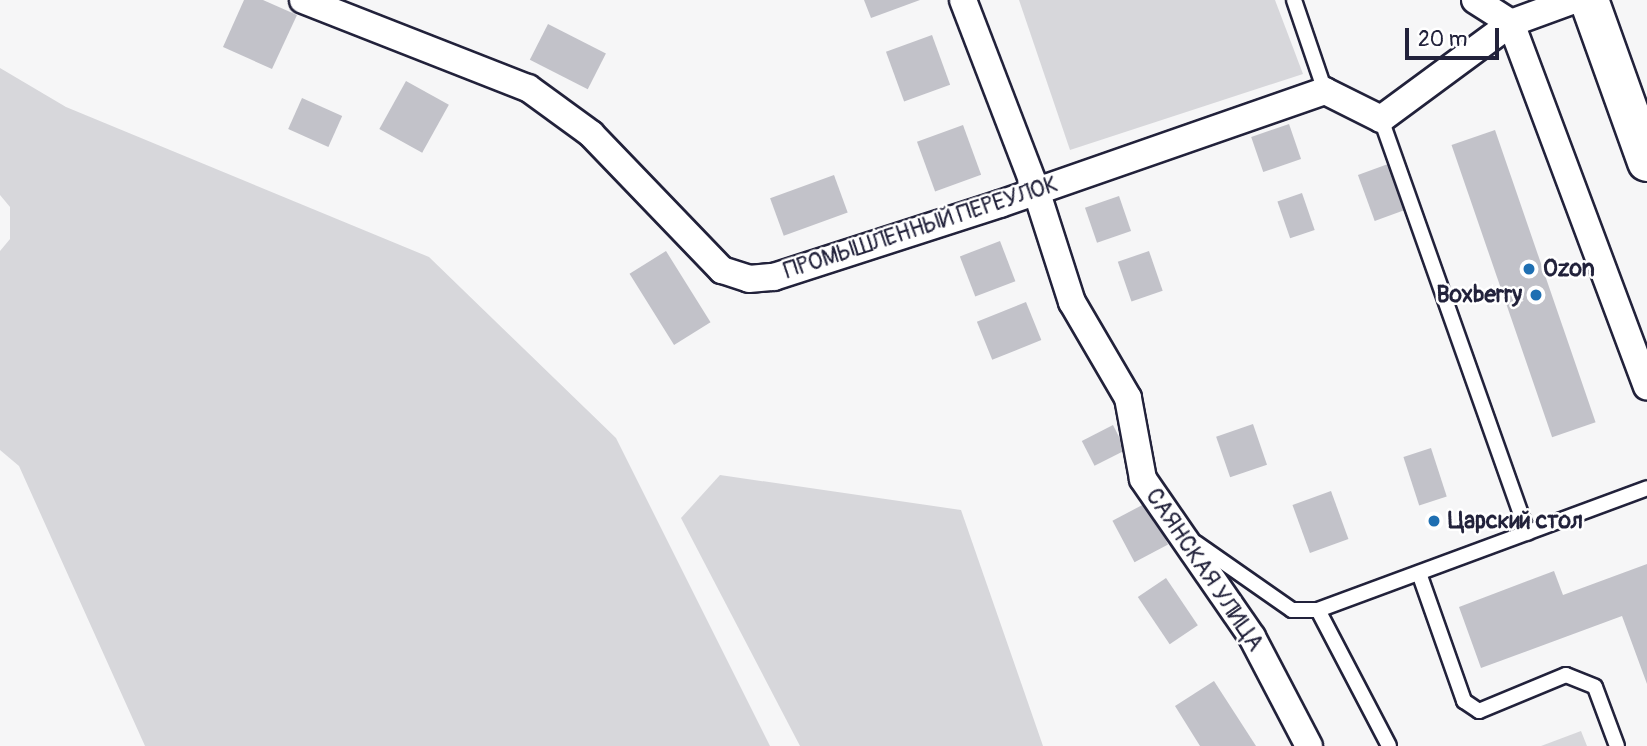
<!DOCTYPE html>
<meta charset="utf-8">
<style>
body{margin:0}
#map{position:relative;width:1647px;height:746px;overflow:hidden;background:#f6f6f7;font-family:Pangolin,sans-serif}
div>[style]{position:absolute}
.green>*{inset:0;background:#d7d7db}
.building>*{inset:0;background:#c2c2c9;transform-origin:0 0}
.roads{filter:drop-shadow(2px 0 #22223b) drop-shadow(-2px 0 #22223b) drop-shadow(0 2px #22223b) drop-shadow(0 -2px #22223b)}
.service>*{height:14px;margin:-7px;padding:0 7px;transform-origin:7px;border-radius:7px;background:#fff}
.minor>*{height:26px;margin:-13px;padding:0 13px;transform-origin:13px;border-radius:13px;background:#fff}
.trunk>*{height:38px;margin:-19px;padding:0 19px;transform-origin:19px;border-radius:19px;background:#fff}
.dots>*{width:19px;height:19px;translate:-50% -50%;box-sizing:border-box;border:4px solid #fff;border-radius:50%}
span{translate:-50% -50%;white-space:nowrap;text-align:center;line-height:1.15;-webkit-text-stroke:5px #fff;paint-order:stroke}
.street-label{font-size:23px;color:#22223b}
.poi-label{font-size:23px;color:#22223b;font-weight:700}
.left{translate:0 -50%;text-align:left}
.right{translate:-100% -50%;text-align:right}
.scale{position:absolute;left:1405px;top:28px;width:94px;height:32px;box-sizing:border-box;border:4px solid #22223b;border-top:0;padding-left:9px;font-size:21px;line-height:24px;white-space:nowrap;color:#22223b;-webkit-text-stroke:5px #fff;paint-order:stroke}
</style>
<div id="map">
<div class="green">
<i style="clip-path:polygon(1019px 0,1275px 0,1303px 74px,1070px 150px)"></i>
<i style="clip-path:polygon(0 68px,66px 107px,429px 257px,616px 438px,770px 746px,145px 746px,19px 466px,0 450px,0 251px,10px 239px,10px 207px,0 195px)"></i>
<i style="clip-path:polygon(720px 475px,961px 510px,1043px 746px,800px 746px,681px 518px)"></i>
<i style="clip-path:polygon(1581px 731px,1587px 746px,1541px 746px)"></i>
</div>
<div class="building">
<i style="clip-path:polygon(244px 0,263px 0,297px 15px,272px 69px,223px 47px)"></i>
<i style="clip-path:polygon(864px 0,920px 0,871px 18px)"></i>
<i style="left:548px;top:24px;width:65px;height:40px;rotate:27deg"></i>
<i style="left:932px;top:35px;width:53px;height:49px;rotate:70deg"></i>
<i style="left:406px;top:81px;width:49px;height:55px;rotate:29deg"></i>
<i style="left:302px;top:98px;width:44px;height:34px;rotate:24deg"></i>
<i style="left:1289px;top:124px;width:37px;height:40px;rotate:71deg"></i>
<i style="left:963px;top:125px;width:53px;height:49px;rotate:70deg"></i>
<i style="left:1495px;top:130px;width:309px;height:46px;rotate:71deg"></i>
<i style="left:1388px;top:164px;width:49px;height:32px;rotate:70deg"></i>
<i style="left:834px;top:175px;width:40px;height:68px;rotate:70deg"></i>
<i style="left:1302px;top:193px;width:39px;height:26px;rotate:71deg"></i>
<i style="left:1119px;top:196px;width:37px;height:36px;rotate:71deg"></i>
<i style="left:1000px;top:241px;width:43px;height:43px;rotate:69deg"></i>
<i style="left:666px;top:251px;width:84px;height:43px;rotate:58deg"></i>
<i style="left:1149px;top:251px;width:42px;height:33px;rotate:71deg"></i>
<i style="left:1026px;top:302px;width:41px;height:53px;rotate:68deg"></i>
<i style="left:1253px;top:424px;width:43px;height:39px;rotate:71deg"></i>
<i style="left:1113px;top:425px;width:28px;height:35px;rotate:63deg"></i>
<i style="left:1431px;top:448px;width:51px;height:29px;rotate:72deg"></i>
<i style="left:1331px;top:491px;width:51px;height:41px;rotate:70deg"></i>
<i style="left:1146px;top:503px;width:47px;height:38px;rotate:62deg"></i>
<i style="clip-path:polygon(1647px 564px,1647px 684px,1622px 616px,1481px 668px,1459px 607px,1554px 571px,1563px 595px)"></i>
<i style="left:1166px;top:578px;width:57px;height:34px;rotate:56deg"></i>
<i style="clip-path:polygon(1214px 681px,1256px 746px,1200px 746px,1175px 706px)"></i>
</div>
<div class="roads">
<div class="service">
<i style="left:1294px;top:0;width:96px;rotate:71.2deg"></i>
<i style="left:1381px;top:119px;width:439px;rotate:70.5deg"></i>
<i style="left:1196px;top:543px;width:117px;rotate:34.9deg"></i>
<i style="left:1292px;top:610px;width:26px"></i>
<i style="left:1318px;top:610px;width:153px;rotate:62.4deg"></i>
<i style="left:1419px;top:573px;width:136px;rotate:70.6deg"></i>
<i style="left:1464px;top:701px;width:18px;rotate:34deg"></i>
<i style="left:1479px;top:711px;width:94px;rotate:-22.5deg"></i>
<i style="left:1566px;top:675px;width:31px;rotate:22deg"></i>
<i style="left:1595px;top:687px;width:63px;rotate:69.6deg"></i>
<i style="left:1318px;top:610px;width:351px;rotate:-20.3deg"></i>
</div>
<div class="minor">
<i style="left:303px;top:0;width:242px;rotate:21.4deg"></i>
<i style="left:528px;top:88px;width:78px;rotate:36.1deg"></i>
<i style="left:591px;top:134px;width:189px;rotate:46.1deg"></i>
<i style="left:722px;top:270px;width:28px;rotate:18deg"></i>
<i style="left:749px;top:279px;width:25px;rotate:-5deg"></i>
<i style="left:774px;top:277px;width:237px;rotate:-17.9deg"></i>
<i style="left:1000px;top:204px;width:344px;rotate:-19.2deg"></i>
<i style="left:1325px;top:91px;width:63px;rotate:26.6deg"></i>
<i style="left:1381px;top:119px;width:162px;rotate:-36.4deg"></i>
<i style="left:1511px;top:23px;width:67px;rotate:-20.1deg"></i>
<i style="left:963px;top:0;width:204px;rotate:69deg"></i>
<i style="left:1036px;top:190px;width:118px;rotate:72.2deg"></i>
<i style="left:1072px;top:302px;width:111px;rotate:59.7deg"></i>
<i style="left:1128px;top:398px;width:82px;rotate:79.5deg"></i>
<i style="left:1143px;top:479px;width:192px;rotate:55.4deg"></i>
<i style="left:1252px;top:637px;width:123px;rotate:62.4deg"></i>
<i style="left:1475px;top:0;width:43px;rotate:32.6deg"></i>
<i style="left:1511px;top:23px;width:388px;rotate:69.5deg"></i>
</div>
<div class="trunk">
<i style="left:1589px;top:0;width:172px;rotate:70.3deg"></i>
</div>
</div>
<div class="dots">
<i style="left:1529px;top:269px;background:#1f6fb2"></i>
<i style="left:1536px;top:295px;background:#1f6fb2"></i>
<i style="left:1434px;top:521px;background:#1f6fb2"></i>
</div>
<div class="street-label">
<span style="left:921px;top:228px;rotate:-18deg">ПРОМЫШЛЕННЫЙ ПЕРЕУЛОК</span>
<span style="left:1204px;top:570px;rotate:56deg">САЯНСКАЯ УЛИЦА</span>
</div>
<div class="poi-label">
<span class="left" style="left:1543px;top:269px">Ozon</span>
<span class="right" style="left:1522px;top:295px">Boxberry</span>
<span class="left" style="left:1448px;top:521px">Царский стол</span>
</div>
<div class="scale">20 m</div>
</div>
